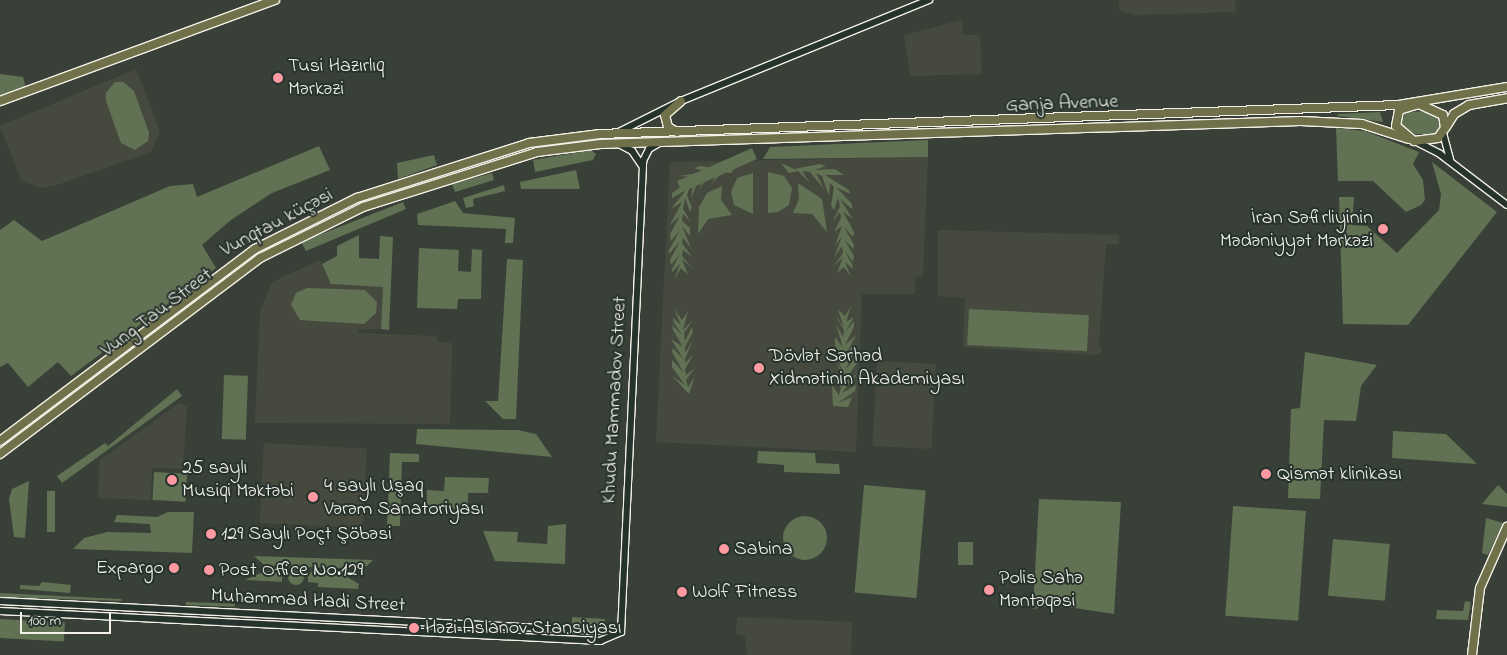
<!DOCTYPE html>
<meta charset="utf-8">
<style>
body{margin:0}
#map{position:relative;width:1507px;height:655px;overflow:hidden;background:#394037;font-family:"Indie Flower",sans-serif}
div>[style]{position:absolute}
.built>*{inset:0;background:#464a3e;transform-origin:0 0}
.green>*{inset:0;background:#617153;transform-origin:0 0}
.round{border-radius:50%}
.roads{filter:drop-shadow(1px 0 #f4f1e8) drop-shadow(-1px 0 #f4f1e8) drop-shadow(0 1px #f4f1e8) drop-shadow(0 -1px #f4f1e8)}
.minor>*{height:6px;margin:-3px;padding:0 3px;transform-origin:3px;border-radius:3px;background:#26332d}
.major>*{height:8px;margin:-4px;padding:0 4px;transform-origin:4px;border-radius:4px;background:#70704a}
.dots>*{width:14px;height:14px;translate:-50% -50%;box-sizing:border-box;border:2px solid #26332d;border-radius:50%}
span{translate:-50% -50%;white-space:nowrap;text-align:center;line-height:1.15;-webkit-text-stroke:4px #26332d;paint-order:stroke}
.poi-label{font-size:20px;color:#f4f1e8}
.left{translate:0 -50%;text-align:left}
.right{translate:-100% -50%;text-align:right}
.street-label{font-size:20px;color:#f4f1e8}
.scale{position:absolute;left:20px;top:612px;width:91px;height:22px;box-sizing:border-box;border:2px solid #f4f1e8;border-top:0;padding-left:6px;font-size:15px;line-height:18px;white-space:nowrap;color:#f4f1e8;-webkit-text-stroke:4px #26332d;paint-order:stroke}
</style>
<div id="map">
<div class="built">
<i style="clip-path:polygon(1119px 0,1235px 0,1236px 12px,1135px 15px,1119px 10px)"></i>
<i style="clip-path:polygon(961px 20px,964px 35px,980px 35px,982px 74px,910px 76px,904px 35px)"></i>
<i style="clip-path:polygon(136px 69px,160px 132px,151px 152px,57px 185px,42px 188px,21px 180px,0 126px)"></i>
<i style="clip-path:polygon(928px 157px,923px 276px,915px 277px,915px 294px,862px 294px,856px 452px,656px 442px,670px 162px)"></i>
<i style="clip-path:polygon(938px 230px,1119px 235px,1119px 244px,1106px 244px,1099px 343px,1102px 352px,1095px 355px,963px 347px,965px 298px,938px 296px)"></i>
<i style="clip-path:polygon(320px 260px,332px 284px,383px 287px,381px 329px,358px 329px,358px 333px,437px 336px,437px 342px,452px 343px,450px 424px,255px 423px,260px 311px,272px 282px)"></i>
<i style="left:877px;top:361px;width:59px;height:85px;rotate:3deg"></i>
<i style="clip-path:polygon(179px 403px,187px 407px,183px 469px,152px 468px,151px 500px,98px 498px,99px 461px)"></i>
<i style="left:264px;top:443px;width:103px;height:80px;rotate:3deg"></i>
<i style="clip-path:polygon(737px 617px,852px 622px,851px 655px,747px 655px,745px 636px,736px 634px)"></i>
</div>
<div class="green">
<i style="clip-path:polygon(0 74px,23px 77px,27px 92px,0 101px)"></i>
<i style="clip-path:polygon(115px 82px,123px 82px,134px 91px,149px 133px,148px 141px,135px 150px,121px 143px,106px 101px,106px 93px)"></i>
<i style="clip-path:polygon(1431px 111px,1439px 114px,1441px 124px,1435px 135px,1415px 134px,1401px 124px,1405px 112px)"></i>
<i style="clip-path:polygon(1380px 112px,1383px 122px,1338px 116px,1338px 114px)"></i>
<i style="clip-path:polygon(1336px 128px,1365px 131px,1419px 152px,1413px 164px,1423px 180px,1425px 200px,1421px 205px,1406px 212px,1373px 181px,1338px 181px)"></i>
<i style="clip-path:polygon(928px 140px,928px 157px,763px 159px,770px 147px)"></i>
<i style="clip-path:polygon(319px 146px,330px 170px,272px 193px,231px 220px,202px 245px,216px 268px,71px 376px,58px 362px,28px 387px,8px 363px,0 367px,0 230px,14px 220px,42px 241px,170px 186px,193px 184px,197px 197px)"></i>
<i style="left:752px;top:148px;width:12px;height:82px;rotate:66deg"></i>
<i style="clip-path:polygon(591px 150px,596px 154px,593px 160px,535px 172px,533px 160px)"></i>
<i style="clip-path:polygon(434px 155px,437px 165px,398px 179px,397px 163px)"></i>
<i style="clip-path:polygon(1432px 162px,1497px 212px,1408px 325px,1343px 324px,1339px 197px,1354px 197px,1352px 225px,1367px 226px,1397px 253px,1439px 210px,1441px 194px)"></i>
<i style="clip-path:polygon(781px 163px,794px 169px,820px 164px,826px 166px,815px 170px,835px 169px,844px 175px,825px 175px,849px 190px,850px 194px,836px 187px,852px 204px,852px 209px,840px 199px,853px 219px,843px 212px,854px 232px,853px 237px,844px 227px,854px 245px,853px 249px,844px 239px,854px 256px,853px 262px,844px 250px,852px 264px,853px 269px,845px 262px,851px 277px,844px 267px,837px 273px,843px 257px,833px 267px,843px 253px,842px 246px,834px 258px,842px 236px,835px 246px,842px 226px,834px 232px,841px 218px,840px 212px,833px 221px,840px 206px,838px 198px,834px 210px,831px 206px,834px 187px,830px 183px,829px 196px,822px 176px,816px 173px,824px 189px,810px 172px,802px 171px,810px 183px,798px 171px,789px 173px)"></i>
<i style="clip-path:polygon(738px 164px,731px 173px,722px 172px,712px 184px,718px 172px,711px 173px,698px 191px,707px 174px,699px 178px,691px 199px,693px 184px,690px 187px,687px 195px,692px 208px,690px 212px,685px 198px,683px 209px,691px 222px,683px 214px,682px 221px,690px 228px,690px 236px,682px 226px,691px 248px,683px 238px,682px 243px,692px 257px,683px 250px,682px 256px,692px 268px,682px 259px,688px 275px,681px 268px,674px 280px,680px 264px,672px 272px,672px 269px,680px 254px,671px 265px,670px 260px,680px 241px,669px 254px,669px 250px,680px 230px,671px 241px,670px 234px,680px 216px,670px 225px,682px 202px,671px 209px,686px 190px,672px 198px,672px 193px,695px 177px,678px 176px,707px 172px,694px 168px,701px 166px,724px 170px)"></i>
<i style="clip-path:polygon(576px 170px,580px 189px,521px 189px,520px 182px)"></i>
<i style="clip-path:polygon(768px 172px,784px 176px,792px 188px,789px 205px,778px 212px,768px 213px)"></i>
<i style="clip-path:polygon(492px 173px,494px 180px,455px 192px,452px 184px)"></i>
<i style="clip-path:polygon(753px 173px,753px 214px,734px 205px,731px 192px,737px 178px)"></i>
<i style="clip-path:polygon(798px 183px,822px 199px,827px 232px,812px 214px,793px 213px,799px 199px)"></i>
<i style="clip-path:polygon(504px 185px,505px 191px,473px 199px,474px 206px,466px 208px,463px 198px)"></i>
<i style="clip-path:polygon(722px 186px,721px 200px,732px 215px,708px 219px,698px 234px,699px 207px,707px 193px)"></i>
<i style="clip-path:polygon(455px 201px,463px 213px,515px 218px,513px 243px,505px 243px,506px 229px,418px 225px,417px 214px)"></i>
<i style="clip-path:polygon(403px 202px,406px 209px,306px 251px,301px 242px)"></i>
<i style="clip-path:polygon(359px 235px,359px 258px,379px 259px,380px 236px,393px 237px,389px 330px,381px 329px,383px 287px,331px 284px,322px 264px,337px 256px,337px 246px)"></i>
<i style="clip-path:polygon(419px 248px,459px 250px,458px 271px,471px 272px,472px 249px,482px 250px,481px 299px,458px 299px,457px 309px,417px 308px)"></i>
<i style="clip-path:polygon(507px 259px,523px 260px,516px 419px,503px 419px,485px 401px,498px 401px)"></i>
<i style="clip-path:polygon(307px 288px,365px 290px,377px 302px,376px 313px,364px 324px,300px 320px,291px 305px,296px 293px)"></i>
<i style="clip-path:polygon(851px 306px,846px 322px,854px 317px,845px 332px,854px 321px,854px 327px,845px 345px,856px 335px,845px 356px,854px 344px,856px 349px,845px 370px,856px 357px,857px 363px,844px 382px,857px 374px,842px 393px,856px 385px,855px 391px,838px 403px,852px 397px,848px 407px,833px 406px,832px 385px,839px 395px,841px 388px,834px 376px,842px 384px,843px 377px,836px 362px,843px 372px,835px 353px,843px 359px,835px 345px,835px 337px,843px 348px,836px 324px,843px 337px,844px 330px,835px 315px,844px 327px,838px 310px,845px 316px)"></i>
<i style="clip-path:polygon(674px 309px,682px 320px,688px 311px,683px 330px,693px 320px,684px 333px,685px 341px,692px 327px,693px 332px,685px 347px,685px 353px,693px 340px,685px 359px,685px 363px,694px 354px,685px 369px,686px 375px,695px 368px,686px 380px,688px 387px,695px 376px,689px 394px,672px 376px,685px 385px,672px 367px,672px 360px,684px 373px,672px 352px,673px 348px,684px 360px,671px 339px,683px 347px,673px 330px,672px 325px,682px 335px,674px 323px,673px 318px,681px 325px)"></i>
<i style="left:969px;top:309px;width:120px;height:36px;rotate:3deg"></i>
<i style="clip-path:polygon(1305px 352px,1377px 365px,1361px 386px,1356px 421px,1324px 420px,1320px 499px,1288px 498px,1291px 409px,1300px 408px)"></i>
<i style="left:224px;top:375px;width:24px;height:64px;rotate:2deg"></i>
<i style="clip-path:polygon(177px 389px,182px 396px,62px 483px,57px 476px,105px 443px,108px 446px)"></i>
<i style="clip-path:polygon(417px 429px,518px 430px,536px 434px,552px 457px,416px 444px)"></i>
<i style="clip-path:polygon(1393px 431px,1446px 434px,1477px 464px,1392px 458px)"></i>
<i style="clip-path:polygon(758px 451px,815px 453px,816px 463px,839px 464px,840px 474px,784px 472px,784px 465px,757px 463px)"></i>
<i style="clip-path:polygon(390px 453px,419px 454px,419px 462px,402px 462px,400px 526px,387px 526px)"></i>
<i style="left:154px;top:472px;width:33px;height:28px;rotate:3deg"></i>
<i style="clip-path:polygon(445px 477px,489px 478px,488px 493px,468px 493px,468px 509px,427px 508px,427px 490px,444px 491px)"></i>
<i style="clip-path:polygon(29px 481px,25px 538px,14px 537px,9px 499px,12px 489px)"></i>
<i style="left:864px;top:485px;width:62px;height:108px;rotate:5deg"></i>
<i style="clip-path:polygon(1498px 485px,1507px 494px,1507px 507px,1482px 504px)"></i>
<i style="left:47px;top:491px;width:8px;height:41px"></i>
<i style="clip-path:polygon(1039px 499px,1121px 502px,1114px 614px,1055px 605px,1033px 609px)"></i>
<i style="left:1233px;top:506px;width:73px;height:110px;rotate:4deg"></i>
<i style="clip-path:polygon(168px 512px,194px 512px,192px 553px,73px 549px,84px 538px,107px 532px,151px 533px,150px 524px,114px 522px,117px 515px,157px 517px)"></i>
<i class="round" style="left:783px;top:516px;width:44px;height:44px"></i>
<i style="clip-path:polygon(1486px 518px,1503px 523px,1488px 555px,1482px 553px)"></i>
<i style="clip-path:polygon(566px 524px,565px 564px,495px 561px,483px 531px,518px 532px,517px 542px,547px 544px,548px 526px)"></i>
<i style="left:1333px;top:539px;width:57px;height:57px;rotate:5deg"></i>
<i style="left:958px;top:542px;width:15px;height:23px"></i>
<i style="clip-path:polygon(254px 556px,373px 560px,367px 566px,343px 568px,265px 566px)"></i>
<i class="round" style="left:288px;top:569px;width:16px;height:16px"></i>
<i style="clip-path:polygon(265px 571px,282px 571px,282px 582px,245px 580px)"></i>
<i style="clip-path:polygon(308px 572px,342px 574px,359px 584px,358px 589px,318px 587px,318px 583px,308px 582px)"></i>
<i style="clip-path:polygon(42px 582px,71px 585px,70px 593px,20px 589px,20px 585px,39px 586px)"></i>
<i style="clip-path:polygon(0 593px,121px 599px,122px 601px,0 597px)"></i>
<i style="clip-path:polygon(1465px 601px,1471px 602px,1468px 620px,1436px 619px,1437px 610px,1463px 611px)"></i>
<i style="left:186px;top:602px;width:49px;height:3px;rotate:2deg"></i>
<i style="clip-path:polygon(572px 617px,605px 619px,604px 624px,572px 625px)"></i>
<i style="left:0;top:619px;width:65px;height:19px;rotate:3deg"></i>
</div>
<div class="roads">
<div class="minor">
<i style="left:617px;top:133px;width:72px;rotate:-26.6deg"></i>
<i style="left:681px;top:101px;width:268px;rotate:-22.2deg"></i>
<i style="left:1443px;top:133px;width:28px;rotate:75deg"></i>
<i style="left:1415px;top:141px;width:28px;rotate:27deg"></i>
<i style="left:1440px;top:154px;width:84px;rotate:37.3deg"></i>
<i style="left:619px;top:144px;width:15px;rotate:28deg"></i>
<i style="left:632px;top:151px;width:18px;rotate:56deg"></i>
<i style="left:0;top:601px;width:621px;rotate:2.86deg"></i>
<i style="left:0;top:611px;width:601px;rotate:2.86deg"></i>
<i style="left:600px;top:641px;width:23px;rotate:-23deg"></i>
<i style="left:621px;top:632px;width:472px;rotate:-87.3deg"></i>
<i style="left:643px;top:161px;width:13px;rotate:-63deg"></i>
<i style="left:649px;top:149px;width:12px;rotate:-31deg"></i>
</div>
<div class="major">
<i style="left:0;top:101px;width:293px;rotate:-20.2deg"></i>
<i style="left:1419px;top:104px;width:26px;rotate:25deg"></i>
<i style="left:1443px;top:115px;width:13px;rotate:81deg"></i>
<i style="left:1445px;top:128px;width:12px;rotate:125deg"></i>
<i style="left:1438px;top:138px;width:24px;rotate:173deg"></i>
<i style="left:1414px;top:141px;width:23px;rotate:-140deg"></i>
<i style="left:1396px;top:126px;width:16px;rotate:-79deg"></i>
<i style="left:1399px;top:110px;width:21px;rotate:-17deg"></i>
<i style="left:1446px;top:127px;width:15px;rotate:-58deg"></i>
<i style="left:1454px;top:114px;width:17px;rotate:-31deg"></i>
<i style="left:1469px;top:105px;width:39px;rotate:-10deg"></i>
<i style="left:677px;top:132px;width:10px;rotate:-151deg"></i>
<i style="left:668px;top:127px;width:12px;rotate:-104deg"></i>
<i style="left:665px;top:115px;width:21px;rotate:-41deg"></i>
<i style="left:0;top:441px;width:319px;rotate:-37deg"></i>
<i style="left:255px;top:249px;width:114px;rotate:-26.6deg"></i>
<i style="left:357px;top:198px;width:181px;rotate:-17.7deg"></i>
<i style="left:529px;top:143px;width:72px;rotate:-7.2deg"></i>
<i style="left:600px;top:134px;width:799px;rotate:-2.08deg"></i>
<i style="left:1398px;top:105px;width:110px;rotate:-9.4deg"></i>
<i style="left:0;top:454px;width:326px;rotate:-37deg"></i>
<i style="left:260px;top:258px;width:115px;rotate:-26.3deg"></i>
<i style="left:363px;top:207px;width:182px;rotate:-17.5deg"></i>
<i style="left:537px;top:152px;width:64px;rotate:-7.1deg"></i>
<i style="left:601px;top:144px;width:700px;rotate:-1.88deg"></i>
<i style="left:1301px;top:121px;width:61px;rotate:2.8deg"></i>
<i style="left:1362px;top:124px;width:49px;rotate:17.7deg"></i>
<i style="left:1472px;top:655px;width:67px;rotate:-83.2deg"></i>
<i style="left:1480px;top:588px;width:67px;rotate:-66.1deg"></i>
</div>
</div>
<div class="dots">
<i style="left:278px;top:78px;background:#ff9aa2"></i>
<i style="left:1383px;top:229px;background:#ff9aa2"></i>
<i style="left:759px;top:368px;background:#ff9aa2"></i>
<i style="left:1266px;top:474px;background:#ff9aa2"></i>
<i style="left:172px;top:480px;background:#ff9aa2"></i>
<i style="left:313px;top:497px;background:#ff9aa2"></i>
<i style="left:211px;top:534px;background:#ff9aa2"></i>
<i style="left:724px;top:549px;background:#ff9aa2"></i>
<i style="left:174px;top:568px;background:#ff9aa2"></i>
<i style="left:209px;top:570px;background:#ff9aa2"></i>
<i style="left:989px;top:590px;background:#ff9aa2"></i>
<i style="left:682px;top:592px;background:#ff9aa2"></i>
<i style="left:414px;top:628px;background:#ff9aa2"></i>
</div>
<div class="poi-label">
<span class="left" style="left:288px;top:78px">Tusi Hazırlıq<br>Mərkəzi</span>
<span class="right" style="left:1373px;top:230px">İran Səfirliyinin<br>Mədəniyyət Mərkəzi</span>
<span class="left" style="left:769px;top:368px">Dövlət Sərhəd<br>Xidmətinin Akademiyası</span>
<span class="left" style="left:182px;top:480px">25 saylı<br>Musiqi Məktəbi</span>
<span class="left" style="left:1277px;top:474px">Qismət klinikası</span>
<span class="left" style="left:324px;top:498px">4 saylı Uşaq<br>Vərəm Sanatoriyası</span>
<span class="left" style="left:221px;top:534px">129 Saylı Poçt Şöbəsi</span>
<span class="left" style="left:734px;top:549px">Sabina</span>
<span class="right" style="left:164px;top:568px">Expargo</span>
<span class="left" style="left:219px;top:570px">Post Office No.129</span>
<span class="left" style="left:999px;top:590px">Polis Sahə<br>Məntəqəsi</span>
<span class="left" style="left:692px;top:592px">Wolf Fitness</span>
<span class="left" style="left:425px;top:628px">Həzi Aslanov Stansiyası</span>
</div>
<div class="street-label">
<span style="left:1062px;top:104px;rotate:-2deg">Ganja Avenue</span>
<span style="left:277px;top:223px;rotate:-28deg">Vunqtau küçəsi</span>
<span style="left:157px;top:313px;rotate:-37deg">Vung Tau Street</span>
<span style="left:615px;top:400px;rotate:-87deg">Khudu Mammadov Street</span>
<span style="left:308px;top:601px;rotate:3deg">Muhammad Hadi Street</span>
</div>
<div class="scale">100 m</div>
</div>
